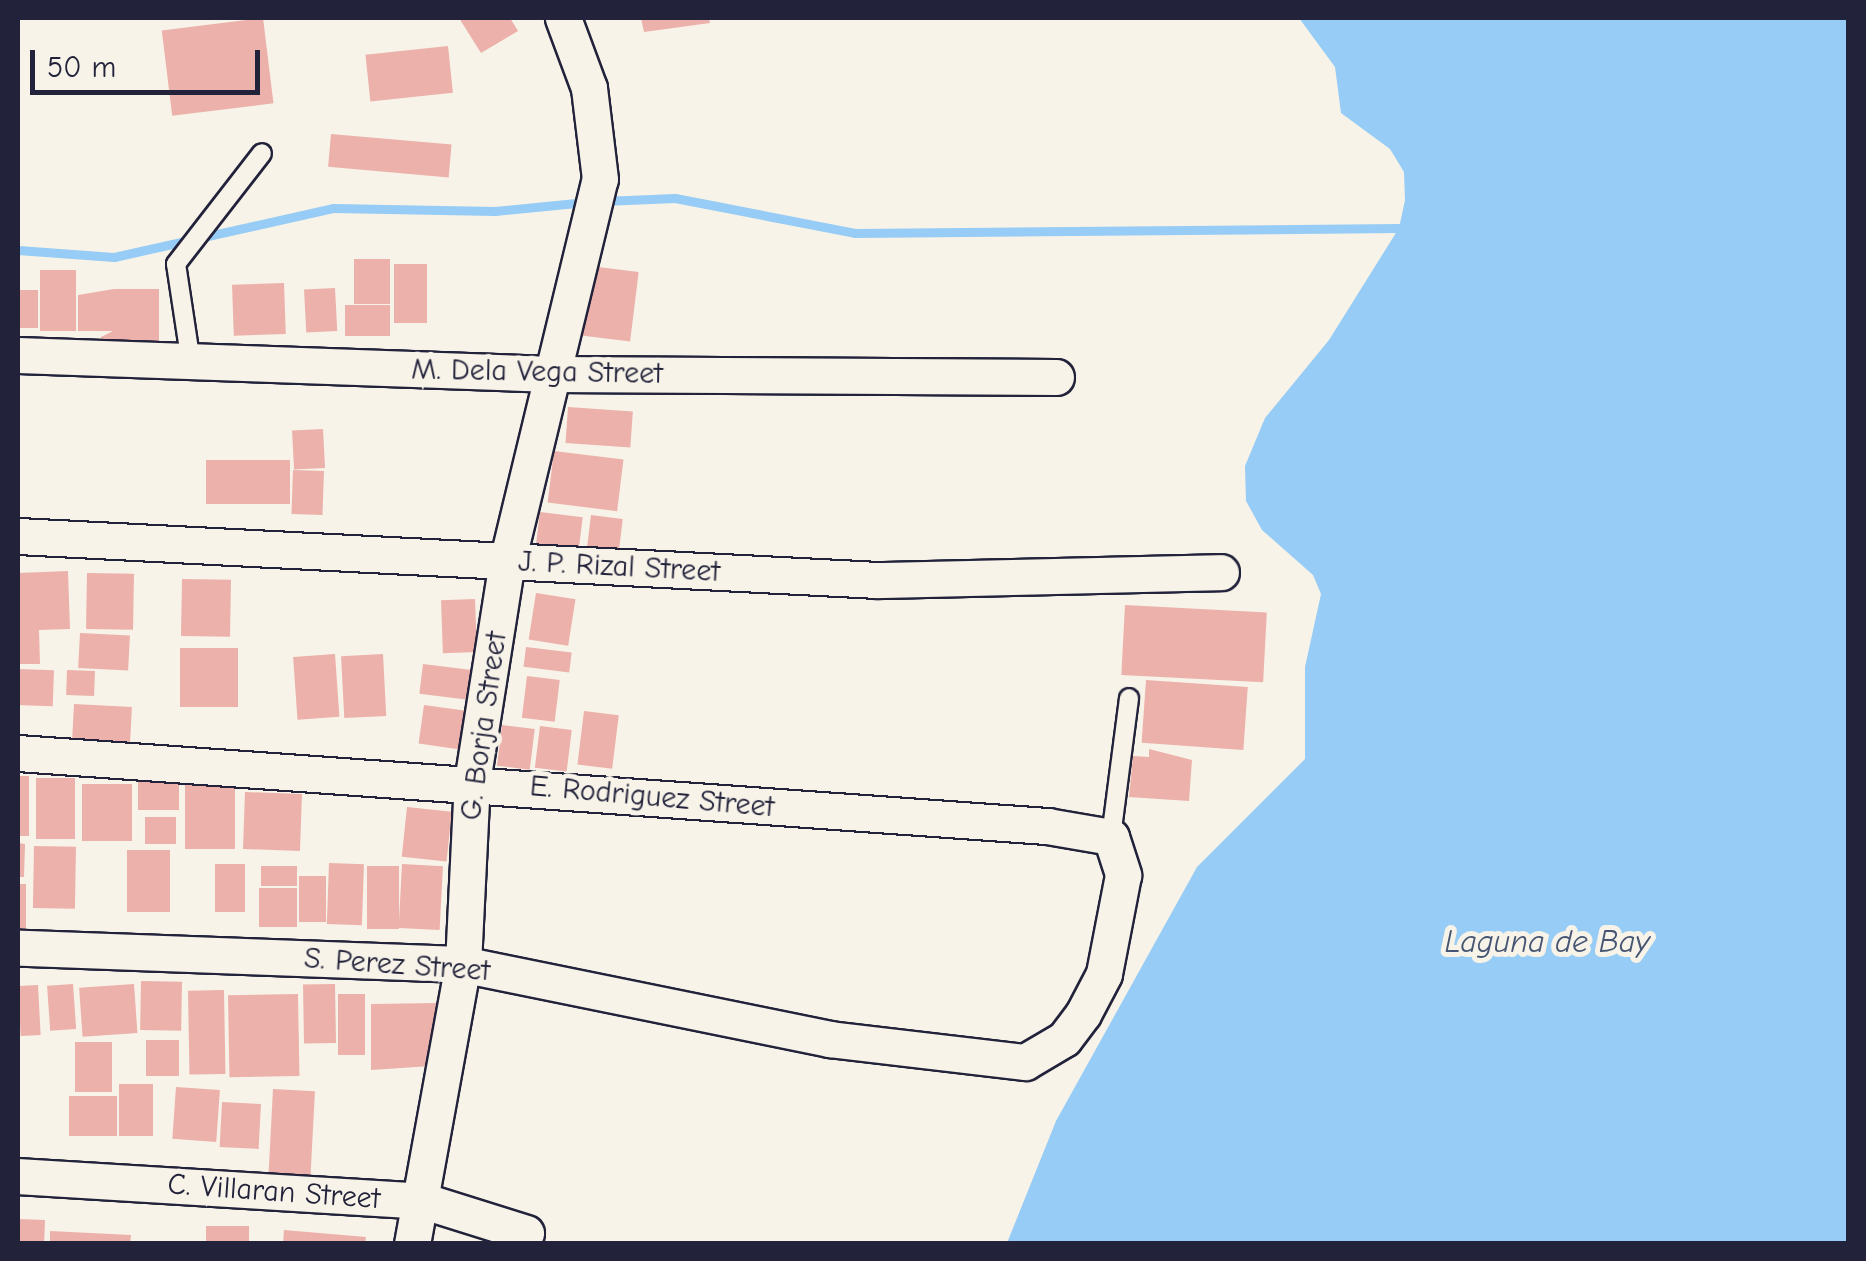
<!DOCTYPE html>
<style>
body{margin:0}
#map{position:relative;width:1866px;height:1261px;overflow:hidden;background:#f7f3e8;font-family:"Comic Neue",sans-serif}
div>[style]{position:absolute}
.water>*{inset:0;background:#96ccf5}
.stream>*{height:9px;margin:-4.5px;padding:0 4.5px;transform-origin:4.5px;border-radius:4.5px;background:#96ccf5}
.building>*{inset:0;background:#ecb1aa;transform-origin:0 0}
.roads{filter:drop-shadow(2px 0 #22223b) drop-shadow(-2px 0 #22223b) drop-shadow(0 2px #22223b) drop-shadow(0 -2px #22223b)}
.lane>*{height:18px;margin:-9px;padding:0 9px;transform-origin:9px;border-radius:9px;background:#f7f3e8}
.street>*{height:35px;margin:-17.5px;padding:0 17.5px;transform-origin:17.5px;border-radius:17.5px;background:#f7f3e8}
span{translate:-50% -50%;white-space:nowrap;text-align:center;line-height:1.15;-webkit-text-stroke:10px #f7f3e8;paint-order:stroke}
.street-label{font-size:30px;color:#22223b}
.water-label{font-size:32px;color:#455573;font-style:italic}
.frame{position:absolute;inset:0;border:20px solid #22223b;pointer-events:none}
.scale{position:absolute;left:30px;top:50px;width:230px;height:45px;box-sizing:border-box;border:5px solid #22223b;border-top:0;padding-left:12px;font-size:30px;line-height:35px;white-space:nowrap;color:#22223b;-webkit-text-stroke:8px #f7f3e8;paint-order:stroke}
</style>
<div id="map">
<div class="water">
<i style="clip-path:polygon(1299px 18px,1848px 18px,1848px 1243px,1007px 1243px,1056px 1121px,1197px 867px,1305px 759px,1305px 667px,1321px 594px,1313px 575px,1262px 530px,1246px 501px,1245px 466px,1265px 418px,1329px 340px,1399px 228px,1405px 200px,1404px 172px,1390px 149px,1341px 113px,1335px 67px)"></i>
</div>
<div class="stream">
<i style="left:603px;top:201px;width:72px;rotate:-2.4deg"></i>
<i style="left:675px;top:198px;width:183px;rotate:11deg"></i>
<i style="left:855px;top:233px;width:544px;rotate:-0.53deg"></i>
<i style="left:18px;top:250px;width:96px;rotate:4.2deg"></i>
<i style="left:114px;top:257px;width:224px;rotate:-12.6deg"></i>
<i style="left:333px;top:208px;width:162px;rotate:1.1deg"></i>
<i style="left:495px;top:211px;width:92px;rotate:-5.6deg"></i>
</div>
<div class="building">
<i style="left:263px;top:18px;width:86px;height:102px;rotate:83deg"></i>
<i style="clip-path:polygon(459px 18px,510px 18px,518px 31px,481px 53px)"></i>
<i style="clip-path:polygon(641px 18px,709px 18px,710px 23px,644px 32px)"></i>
<i style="left:448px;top:46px;width:47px;height:83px;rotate:84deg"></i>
<i style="left:331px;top:134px;width:121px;height:33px;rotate:5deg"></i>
<i style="left:354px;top:259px;width:36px;height:45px"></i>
<i style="left:394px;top:264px;width:33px;height:59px"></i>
<i style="left:590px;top:266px;width:49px;height:70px;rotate:7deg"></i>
<i style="left:40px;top:270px;width:36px;height:61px"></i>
<i style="left:284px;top:283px;width:51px;height:52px;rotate:88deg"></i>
<i style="left:335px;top:288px;width:43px;height:31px;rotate:87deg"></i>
<i style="clip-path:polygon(114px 289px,159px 289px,159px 342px,125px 342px,101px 366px,101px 337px,113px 331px,78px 331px,78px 295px)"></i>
<i style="left:18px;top:290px;width:20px;height:38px"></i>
<i style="left:390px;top:305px;width:31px;height:45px;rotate:90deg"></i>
<i style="left:568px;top:407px;width:65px;height:36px;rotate:4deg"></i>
<i style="left:323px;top:429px;width:39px;height:31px;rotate:87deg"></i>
<i style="left:554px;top:451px;width:70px;height:52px;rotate:7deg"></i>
<i style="left:206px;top:460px;width:84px;height:44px"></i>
<i style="left:293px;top:470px;width:31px;height:44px;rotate:2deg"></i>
<i style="left:540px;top:512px;width:43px;height:53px;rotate:7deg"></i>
<i style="left:591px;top:515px;width:32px;height:50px;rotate:7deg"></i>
<i style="clip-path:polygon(68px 571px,70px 629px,39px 630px,40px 664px,18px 664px,18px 573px)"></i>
<i style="left:87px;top:573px;width:47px;height:56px;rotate:1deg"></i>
<i style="left:182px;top:579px;width:49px;height:57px;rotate:1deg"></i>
<i style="left:536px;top:593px;width:40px;height:47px;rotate:9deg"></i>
<i style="left:475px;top:599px;width:53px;height:34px;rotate:88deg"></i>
<i style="left:1125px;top:605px;width:142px;height:70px;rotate:3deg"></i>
<i style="left:80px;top:633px;width:50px;height:35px;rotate:3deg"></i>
<i style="left:526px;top:647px;width:46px;height:20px;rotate:7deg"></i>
<i style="left:180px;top:648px;width:58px;height:59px"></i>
<i style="left:335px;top:654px;width:63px;height:42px;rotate:86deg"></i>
<i style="left:383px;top:654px;width:62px;height:42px;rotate:87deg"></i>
<i style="left:423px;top:664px;width:59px;height:30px;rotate:7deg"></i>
<i style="left:18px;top:669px;width:36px;height:36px;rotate:2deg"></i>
<i style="left:67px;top:670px;width:28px;height:25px;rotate:2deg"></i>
<i style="left:527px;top:676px;width:33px;height:42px;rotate:7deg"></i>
<i style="left:1146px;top:680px;width:102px;height:63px;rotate:4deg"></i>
<i style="left:74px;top:704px;width:58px;height:37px;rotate:3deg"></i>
<i style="left:424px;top:705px;width:44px;height:39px;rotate:8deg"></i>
<i style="left:584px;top:711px;width:35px;height:54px;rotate:7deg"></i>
<i style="left:502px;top:725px;width:33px;height:41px;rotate:7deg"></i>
<i style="left:540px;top:726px;width:32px;height:42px;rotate:7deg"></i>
<i style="clip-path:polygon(1149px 749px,1192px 760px,1189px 801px,1129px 797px,1133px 756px,1149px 757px)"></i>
<i style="left:18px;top:776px;width:11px;height:60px"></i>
<i style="left:36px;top:778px;width:39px;height:61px"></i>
<i style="left:138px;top:780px;width:41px;height:30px"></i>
<i style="left:185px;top:781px;width:50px;height:68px"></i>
<i style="left:82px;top:784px;width:50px;height:57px"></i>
<i style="left:245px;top:792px;width:57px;height:57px;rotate:2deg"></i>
<i style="left:407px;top:807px;width:45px;height:50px;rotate:6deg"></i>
<i style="left:145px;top:817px;width:31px;height:27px"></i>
<i style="clip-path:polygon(18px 843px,25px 844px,24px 877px,18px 877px)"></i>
<i style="left:34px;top:846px;width:42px;height:62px;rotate:1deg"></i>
<i style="left:170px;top:850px;width:62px;height:43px;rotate:90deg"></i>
<i style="left:329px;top:863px;width:35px;height:61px;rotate:2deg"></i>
<i style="left:215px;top:864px;width:30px;height:48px"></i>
<i style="left:402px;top:864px;width:41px;height:64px;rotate:3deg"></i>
<i style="left:261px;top:866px;width:36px;height:20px"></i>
<i style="left:367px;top:866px;width:32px;height:63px"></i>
<i style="left:299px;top:876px;width:27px;height:46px"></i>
<i style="left:18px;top:884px;width:8px;height:54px"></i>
<i style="left:259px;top:888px;width:38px;height:39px"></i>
<i style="left:141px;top:981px;width:41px;height:49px;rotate:1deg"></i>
<i style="left:73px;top:984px;width:45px;height:26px;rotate:86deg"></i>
<i style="left:134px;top:984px;width:49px;height:55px;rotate:86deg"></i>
<i style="left:335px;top:984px;width:59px;height:32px;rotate:89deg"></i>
<i style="left:38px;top:985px;width:50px;height:20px;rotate:87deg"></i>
<i style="left:224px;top:990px;width:84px;height:36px;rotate:89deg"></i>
<i style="left:298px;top:994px;width:82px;height:70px;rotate:89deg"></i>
<i style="left:338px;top:994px;width:27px;height:61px"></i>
<i style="clip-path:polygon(438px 1003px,431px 1066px,371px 1070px,371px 1004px)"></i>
<i style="left:146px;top:1040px;width:33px;height:36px"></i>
<i style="left:75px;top:1042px;width:37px;height:50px"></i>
<i style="left:119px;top:1084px;width:34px;height:52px"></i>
<i style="left:176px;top:1087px;width:44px;height:52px;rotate:4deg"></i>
<i style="left:273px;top:1089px;width:42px;height:88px;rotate:3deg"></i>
<i style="left:69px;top:1096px;width:48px;height:40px"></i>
<i style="left:222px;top:1102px;width:39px;height:45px;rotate:3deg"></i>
<i style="left:18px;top:1219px;width:27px;height:25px;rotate:2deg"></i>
<i style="left:206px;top:1226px;width:43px;height:18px"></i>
<i style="clip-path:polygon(284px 1230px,366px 1237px,365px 1244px,283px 1244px)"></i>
<i style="clip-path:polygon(50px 1231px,131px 1235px,130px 1244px,50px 1244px)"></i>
</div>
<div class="roads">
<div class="lane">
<i style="left:191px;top:363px;width:100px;rotate:-98.6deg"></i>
<i style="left:176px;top:264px;width:140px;rotate:-52.2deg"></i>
<i style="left:1111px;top:837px;width:140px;rotate:-82.6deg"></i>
</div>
<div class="street">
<i style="left:18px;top:355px;width:535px;rotate:2.03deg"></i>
<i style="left:553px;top:374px;width:503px;rotate:0.34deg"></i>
<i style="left:18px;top:536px;width:862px;rotate:2.93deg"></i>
<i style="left:879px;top:580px;width:342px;rotate:-1.3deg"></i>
<i style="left:18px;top:753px;width:1032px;rotate:4.06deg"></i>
<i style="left:1047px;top:826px;width:65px;rotate:9.8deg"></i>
<i style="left:1111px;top:837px;width:40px;rotate:72deg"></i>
<i style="left:1123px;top:875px;width:101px;rotate:100.9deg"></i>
<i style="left:1104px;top:974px;width:45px;rotate:117.7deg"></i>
<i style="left:1083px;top:1014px;width:31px;rotate:127deg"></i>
<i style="left:1064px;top:1039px;width:45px;rotate:149.5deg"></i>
<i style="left:1025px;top:1062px;width:196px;rotate:-173.3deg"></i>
<i style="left:830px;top:1039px;width:375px;rotate:-168.5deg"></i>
<i style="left:463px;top:964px;width:445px;rotate:-177.9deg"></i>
<i style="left:18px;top:1176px;width:407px;rotate:3.5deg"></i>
<i style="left:424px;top:1201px;width:107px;rotate:17.4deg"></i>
<i style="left:412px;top:1244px;width:285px;rotate:-79.7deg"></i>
<i style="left:463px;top:964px;width:182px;rotate:-87.2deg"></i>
<i style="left:472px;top:782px;width:223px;rotate:-81deg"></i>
<i style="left:507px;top:562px;width:394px;rotate:-76.4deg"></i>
<i style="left:600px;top:179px;width:92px;rotate:-96.9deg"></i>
<i style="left:589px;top:88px;width:75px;rotate:-110.4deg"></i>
</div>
</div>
<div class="street-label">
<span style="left:537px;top:372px;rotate:1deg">M. Dela Vega Street</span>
<span style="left:619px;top:567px;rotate:3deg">J. P. Rizal Street</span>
<span style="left:484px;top:726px;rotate:-82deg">G. Borja Street</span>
<span style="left:652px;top:797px;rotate:5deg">E. Rodriguez Street</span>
<span style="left:397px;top:965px;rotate:4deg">S. Perez Street</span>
<span style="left:274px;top:1192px;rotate:4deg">C. Villaran Street</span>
</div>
<div class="water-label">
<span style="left:1547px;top:942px">Laguna de Bay</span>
</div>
<div class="frame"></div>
<div class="scale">50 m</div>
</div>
